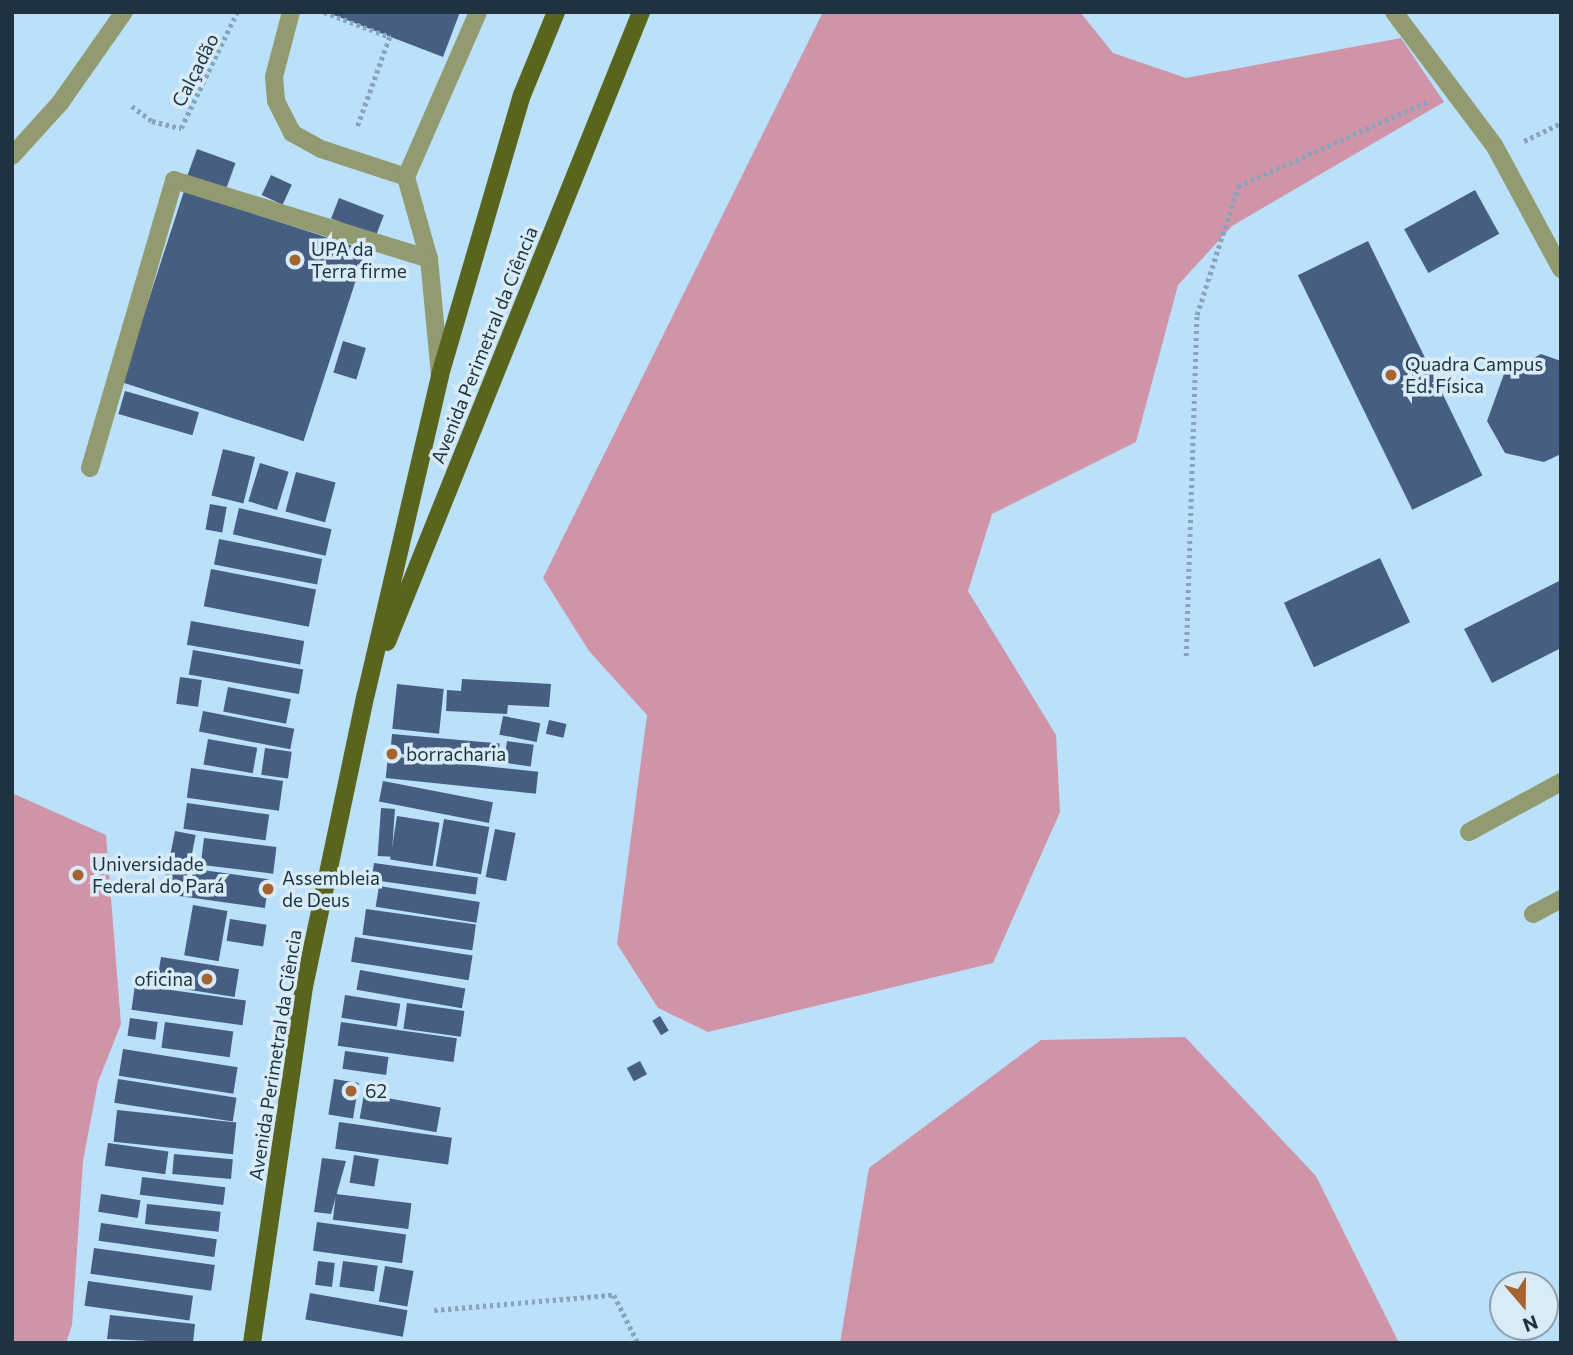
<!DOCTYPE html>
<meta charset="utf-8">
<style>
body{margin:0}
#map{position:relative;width:1573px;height:1355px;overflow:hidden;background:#bbe0fa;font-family:Commissioner,sans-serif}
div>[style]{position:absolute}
.green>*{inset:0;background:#d094a8}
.building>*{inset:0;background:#455e82;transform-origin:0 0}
.path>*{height:4.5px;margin-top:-2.25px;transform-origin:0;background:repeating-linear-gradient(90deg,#86a5ba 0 3.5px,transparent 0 7px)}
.minor>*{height:18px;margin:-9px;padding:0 9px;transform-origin:9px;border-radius:9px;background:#929b6f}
.major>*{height:18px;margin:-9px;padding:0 9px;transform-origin:9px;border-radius:9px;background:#59641c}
.dots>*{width:19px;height:19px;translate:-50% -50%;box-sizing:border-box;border:4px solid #d8ebf7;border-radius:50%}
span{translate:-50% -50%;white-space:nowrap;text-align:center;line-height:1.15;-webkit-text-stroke:7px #d8ebf7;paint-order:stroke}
.street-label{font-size:19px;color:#1f323f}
.poi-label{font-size:19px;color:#1f323f}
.left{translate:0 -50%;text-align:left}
.right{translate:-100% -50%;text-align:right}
.frame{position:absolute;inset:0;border:14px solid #1f323f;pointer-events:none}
.north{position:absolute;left:1489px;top:1271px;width:70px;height:70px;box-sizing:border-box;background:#d8ebf7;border:2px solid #8ea1ad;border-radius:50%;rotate:160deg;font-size:19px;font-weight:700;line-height:28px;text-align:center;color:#1f323f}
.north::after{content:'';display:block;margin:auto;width:24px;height:32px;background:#a5642f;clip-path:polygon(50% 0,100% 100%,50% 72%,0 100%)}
</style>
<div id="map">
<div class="green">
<i style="clip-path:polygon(823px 12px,1080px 12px,1113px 53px,1186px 78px,1401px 38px,1444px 102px,1232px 226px,1178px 285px,1136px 442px,992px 514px,968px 591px,1056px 735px,1060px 812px,993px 963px,708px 1032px,658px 1008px,617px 944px,647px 715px,589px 651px,543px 578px)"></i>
<i style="clip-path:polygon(12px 793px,106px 835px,121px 1024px,98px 1082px,83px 1161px,72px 1325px,66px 1343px,12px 1343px)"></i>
<i style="clip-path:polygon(1185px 1037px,1316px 1176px,1399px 1343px,840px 1343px,869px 1168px,1041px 1040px)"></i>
</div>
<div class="building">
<i style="clip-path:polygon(326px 12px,460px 12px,443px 57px)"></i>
<i style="left:197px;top:149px;width:41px;height:29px;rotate:20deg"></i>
<i style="left:271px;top:175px;width:23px;height:22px;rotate:25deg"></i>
<i style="left:1475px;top:190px;width:50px;height:81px;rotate:61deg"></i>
<i style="left:184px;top:191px;width:191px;height:201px;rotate:18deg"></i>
<i style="left:339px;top:198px;width:48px;height:22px;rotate:21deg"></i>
<i style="left:1368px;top:241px;width:261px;height:78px;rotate:64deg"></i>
<i style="left:343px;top:341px;width:24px;height:33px;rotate:17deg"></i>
<i style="clip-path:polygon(1541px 354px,1561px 361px,1561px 454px,1544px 462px,1505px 453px,1487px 421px,1504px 374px)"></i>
<i style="left:125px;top:391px;width:77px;height:24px;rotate:16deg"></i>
<i style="left:223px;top:449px;width:33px;height:48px;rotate:14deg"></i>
<i style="left:260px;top:463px;width:30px;height:40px;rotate:17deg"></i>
<i style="left:296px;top:472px;width:41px;height:41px;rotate:15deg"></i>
<i style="left:210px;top:504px;width:17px;height:26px;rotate:10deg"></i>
<i style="left:239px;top:508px;width:95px;height:27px;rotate:13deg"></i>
<i style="left:219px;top:539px;width:105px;height:26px;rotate:11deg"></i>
<i style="left:1380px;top:558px;width:71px;height:106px;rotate:65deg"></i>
<i style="left:211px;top:569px;width:107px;height:38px;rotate:11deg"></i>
<i style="clip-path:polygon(1561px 580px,1561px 648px,1492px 683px,1464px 629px)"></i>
<i style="left:191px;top:621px;width:115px;height:24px;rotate:10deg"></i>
<i style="left:193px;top:650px;width:112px;height:25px;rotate:10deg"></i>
<i style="left:180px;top:677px;width:22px;height:27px;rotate:8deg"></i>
<i style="clip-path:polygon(462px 679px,551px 684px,549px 707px,508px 705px,507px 714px,446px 711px,447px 690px,461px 691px)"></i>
<i style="left:397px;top:684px;width:47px;height:45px;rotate:6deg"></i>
<i style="left:228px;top:687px;width:64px;height:25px;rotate:11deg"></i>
<i style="left:203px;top:711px;width:93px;height:21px;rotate:11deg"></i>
<i style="left:503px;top:716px;width:38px;height:19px;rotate:11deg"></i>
<i style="left:549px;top:720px;width:18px;height:14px;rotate:13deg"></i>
<i style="left:392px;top:734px;width:108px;height:19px;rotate:5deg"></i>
<i style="left:208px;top:739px;width:50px;height:26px;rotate:10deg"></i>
<i style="left:507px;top:741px;width:27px;height:22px;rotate:8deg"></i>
<i style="left:265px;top:748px;width:27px;height:27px;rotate:8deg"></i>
<i style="left:388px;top:756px;width:151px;height:22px;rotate:6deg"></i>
<i style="left:191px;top:768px;width:93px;height:30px;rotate:8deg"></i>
<i style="left:383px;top:781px;width:112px;height:21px;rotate:11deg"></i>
<i style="left:187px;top:803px;width:83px;height:26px;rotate:8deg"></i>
<i style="left:381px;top:808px;width:14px;height:48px;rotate:4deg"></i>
<i style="left:397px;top:816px;width:43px;height:44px;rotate:9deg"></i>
<i style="left:444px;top:819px;width:46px;height:48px;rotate:10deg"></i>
<i style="left:495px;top:829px;width:21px;height:49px;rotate:11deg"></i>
<i style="left:175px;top:831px;width:21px;height:31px;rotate:11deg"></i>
<i style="left:204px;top:838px;width:73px;height:27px;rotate:7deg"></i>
<i style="left:374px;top:863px;width:105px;height:17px;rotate:8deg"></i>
<i style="left:167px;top:865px;width:103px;height:29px;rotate:8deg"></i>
<i style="left:379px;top:886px;width:102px;height:21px;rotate:9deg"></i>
<i style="left:193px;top:905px;width:35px;height:51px;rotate:10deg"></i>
<i style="left:366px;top:909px;width:111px;height:26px;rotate:8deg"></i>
<i style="left:230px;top:919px;width:37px;height:22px;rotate:9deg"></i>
<i style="left:355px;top:937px;width:119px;height:25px;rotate:9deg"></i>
<i style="left:161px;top:957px;width:79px;height:28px;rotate:9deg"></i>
<i style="left:360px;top:970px;width:107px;height:20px;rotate:10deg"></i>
<i style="left:135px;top:985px;width:112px;height:25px;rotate:8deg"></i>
<i style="left:345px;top:995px;width:56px;height:23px;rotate:9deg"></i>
<i style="left:407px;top:1003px;width:58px;height:26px;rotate:8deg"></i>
<i style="left:660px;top:1016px;width:17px;height:9px;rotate:59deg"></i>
<i style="left:130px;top:1018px;width:28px;height:18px;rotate:8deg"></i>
<i style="left:165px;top:1022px;width:69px;height:26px;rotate:8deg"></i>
<i style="left:341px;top:1022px;width:117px;height:24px;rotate:8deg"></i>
<i style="left:123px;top:1049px;width:116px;height:27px;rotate:9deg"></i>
<i style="left:345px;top:1051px;width:44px;height:18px;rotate:8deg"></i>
<i style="left:640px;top:1061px;width:15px;height:15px;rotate:62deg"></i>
<i style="left:118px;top:1079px;width:120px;height:24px;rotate:9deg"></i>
<i style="left:334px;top:1079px;width:25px;height:36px;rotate:9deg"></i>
<i style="left:364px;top:1094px;width:78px;height:25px;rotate:10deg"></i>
<i style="left:117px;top:1110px;width:120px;height:32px;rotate:6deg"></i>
<i style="left:339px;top:1122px;width:114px;height:27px;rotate:8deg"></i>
<i style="left:108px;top:1143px;width:61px;height:23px;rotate:8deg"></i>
<i style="left:174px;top:1154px;width:59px;height:20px;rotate:5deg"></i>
<i style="left:354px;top:1155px;width:25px;height:28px;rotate:9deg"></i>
<i style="clip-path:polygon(322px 1158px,346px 1161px,331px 1214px,314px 1212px)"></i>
<i style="left:142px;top:1177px;width:84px;height:18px;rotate:7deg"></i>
<i style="left:101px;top:1194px;width:40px;height:18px;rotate:9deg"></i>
<i style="left:336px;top:1194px;width:76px;height:26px;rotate:7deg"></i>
<i style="left:147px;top:1204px;width:74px;height:20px;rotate:6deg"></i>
<i style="left:317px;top:1222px;width:90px;height:29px;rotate:8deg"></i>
<i style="left:101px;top:1223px;width:117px;height:18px;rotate:8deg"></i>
<i style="left:94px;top:1248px;width:122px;height:26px;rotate:8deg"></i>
<i style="left:318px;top:1261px;width:17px;height:24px;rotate:7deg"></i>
<i style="left:343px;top:1261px;width:35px;height:26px;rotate:8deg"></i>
<i style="left:385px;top:1266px;width:29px;height:36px;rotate:10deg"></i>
<i style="left:88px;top:1281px;width:106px;height:25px;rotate:8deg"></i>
<i style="left:310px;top:1293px;width:99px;height:27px;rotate:10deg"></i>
<i style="clip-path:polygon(110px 1315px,195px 1324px,193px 1343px,107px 1339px)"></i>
</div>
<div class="path">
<i style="left:324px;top:12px;width:71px;rotate:20.7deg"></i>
<i style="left:390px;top:37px;width:97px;rotate:109.9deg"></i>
<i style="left:132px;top:106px;width:25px;rotate:37deg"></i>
<i style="left:152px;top:121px;width:30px;rotate:14deg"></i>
<i style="left:181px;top:128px;width:129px;rotate:-64.2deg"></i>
<i style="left:1524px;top:141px;width:41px;rotate:-25.9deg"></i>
<i style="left:1186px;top:656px;width:341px;rotate:-88.2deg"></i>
<i style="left:1197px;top:315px;width:135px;rotate:-72.4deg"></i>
<i style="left:1238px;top:186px;width:207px;rotate:-24deg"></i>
<i style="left:434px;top:1310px;width:181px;rotate:-4.8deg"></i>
<i style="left:614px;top:1295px;width:54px;rotate:63.4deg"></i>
</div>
<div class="minor">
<i style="left:291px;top:12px;width:67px;rotate:104.7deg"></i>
<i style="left:274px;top:77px;width:24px;rotate:85deg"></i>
<i style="left:276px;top:101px;width:36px;rotate:63deg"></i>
<i style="left:292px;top:133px;width:33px;rotate:29deg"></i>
<i style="left:321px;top:149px;width:89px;rotate:18.2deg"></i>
<i style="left:1394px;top:12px;width:166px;rotate:53.1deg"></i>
<i style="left:1494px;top:145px;width:141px;rotate:61.6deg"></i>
<i style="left:12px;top:156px;width:72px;rotate:-47.8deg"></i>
<i style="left:60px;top:103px;width:111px;rotate:-54.9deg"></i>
<i style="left:440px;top:375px;width:117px;rotate:-95.4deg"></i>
<i style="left:429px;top:259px;width:85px;rotate:-105.7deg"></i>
<i style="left:406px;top:177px;width:180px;rotate:-66.4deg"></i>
<i style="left:90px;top:468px;width:300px;rotate:-73.7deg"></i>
<i style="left:174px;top:180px;width:267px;rotate:17.2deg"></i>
<i style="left:1469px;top:832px;width:105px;rotate:-28.5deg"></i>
<i style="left:1533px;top:914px;width:32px;rotate:-28deg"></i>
</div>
<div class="major">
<i style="left:387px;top:642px;width:679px;rotate:-68.04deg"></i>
<i style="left:252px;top:1343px;width:360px;rotate:-81.7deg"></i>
<i style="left:304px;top:987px;width:299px;rotate:-78.1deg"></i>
<i style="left:366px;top:694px;width:327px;rotate:-76.9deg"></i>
<i style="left:440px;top:375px;width:292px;rotate:-73.7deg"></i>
<i style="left:522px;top:95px;width:90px;rotate:-67.7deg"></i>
</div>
<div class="dots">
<i style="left:295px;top:260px;background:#a5642f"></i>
<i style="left:1391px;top:375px;background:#a5642f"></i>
<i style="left:392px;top:754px;background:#a5642f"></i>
<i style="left:78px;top:875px;background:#a5642f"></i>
<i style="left:268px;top:889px;background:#a5642f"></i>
<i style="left:207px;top:979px;background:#a5642f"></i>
<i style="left:351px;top:1091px;background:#a5642f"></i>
</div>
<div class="street-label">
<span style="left:195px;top:70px;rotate:-63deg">Calçadão</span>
<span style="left:484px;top:345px;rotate:-68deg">Avenida Perimetral da Ciência</span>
<span style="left:275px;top:1055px;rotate:-81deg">Avenida Perimetral da Ciência</span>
</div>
<div class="poi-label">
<span class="left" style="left:311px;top:260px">UPA da<br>Terra firme</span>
<span class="left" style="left:1405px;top:375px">Quadra Campus<br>Ed. Física</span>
<span class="left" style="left:406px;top:754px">borracharia</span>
<span class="left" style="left:92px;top:875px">Universidade<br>Federal do Pará</span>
<span class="left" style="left:282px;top:889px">Assembleia<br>de Deus</span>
<span class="right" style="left:193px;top:979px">oficina</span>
<span class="left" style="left:365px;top:1091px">62</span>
</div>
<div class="frame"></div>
<div class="north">N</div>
</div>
